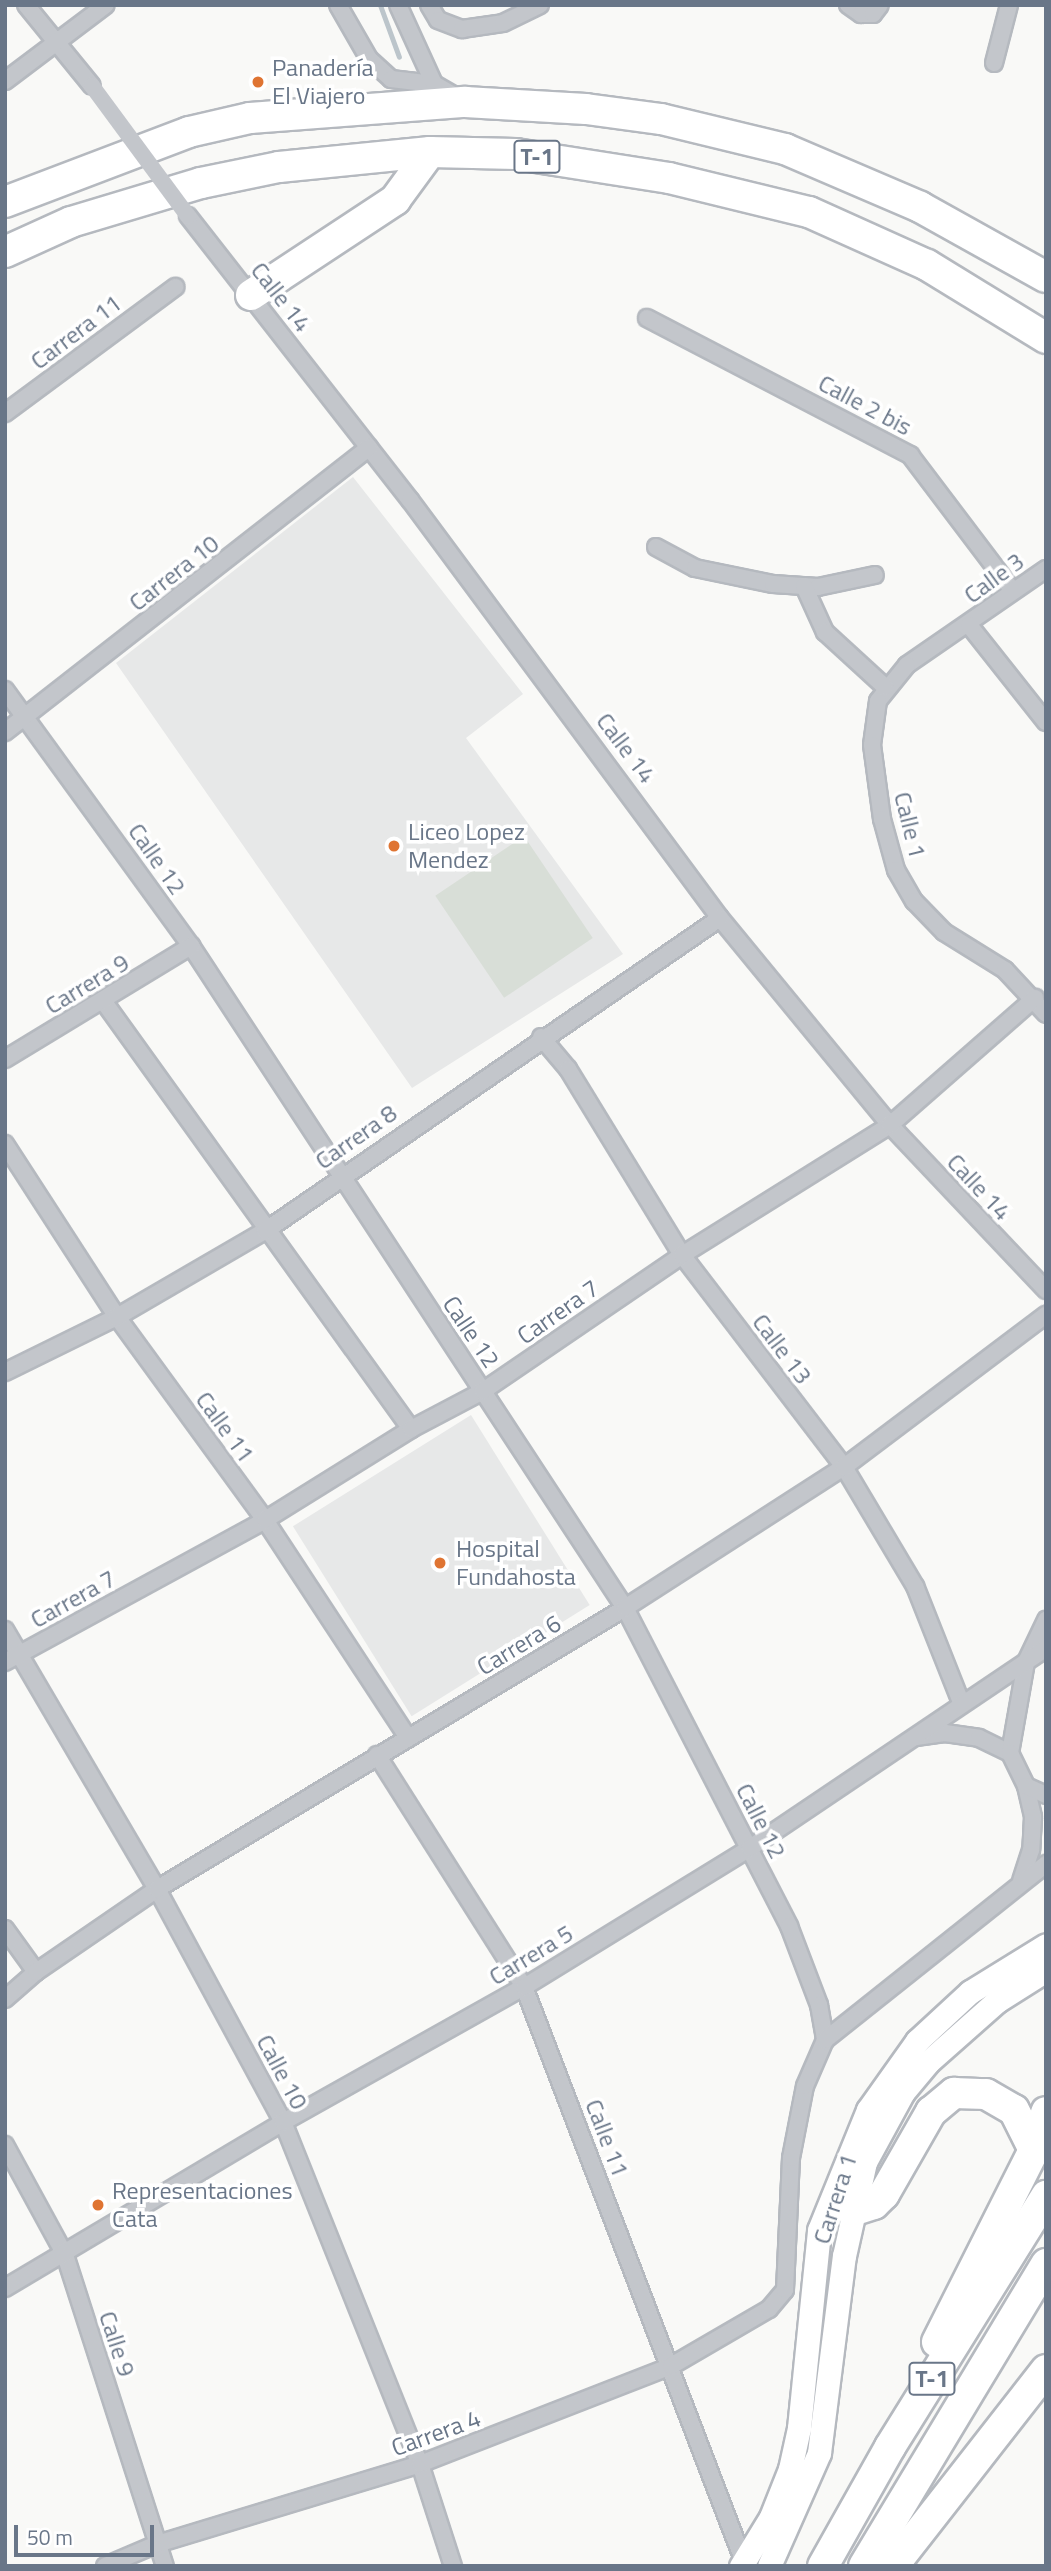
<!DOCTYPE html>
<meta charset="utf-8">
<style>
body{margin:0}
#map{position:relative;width:1051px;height:2571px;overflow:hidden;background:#f9f9f7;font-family:"Titillium Web",sans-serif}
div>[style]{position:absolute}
.built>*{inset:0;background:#e7e8e8;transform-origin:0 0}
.green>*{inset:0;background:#d8ded7;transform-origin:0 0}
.stream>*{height:5px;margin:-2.5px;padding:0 2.5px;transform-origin:2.5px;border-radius:2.5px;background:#bcc5cb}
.roads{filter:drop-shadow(2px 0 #b5b9bf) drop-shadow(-2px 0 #b5b9bf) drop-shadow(0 2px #b5b9bf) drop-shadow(0 -2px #b5b9bf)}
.street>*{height:16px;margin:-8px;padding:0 8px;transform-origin:8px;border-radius:8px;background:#c3c6cb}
.secondary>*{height:23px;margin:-11.5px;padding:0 11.5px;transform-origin:11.5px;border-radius:11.5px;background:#fff}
.highway>*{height:30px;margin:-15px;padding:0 15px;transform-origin:15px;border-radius:15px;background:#fff}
.street-bridge>*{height:16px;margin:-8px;padding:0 8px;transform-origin:8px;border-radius:8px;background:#c3c6cb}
.dots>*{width:19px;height:19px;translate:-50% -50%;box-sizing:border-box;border:4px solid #fff;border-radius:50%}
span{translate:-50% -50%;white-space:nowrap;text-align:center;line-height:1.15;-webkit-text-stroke:7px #fff;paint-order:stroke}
.shield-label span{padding:2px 5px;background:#fff;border:2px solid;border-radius:5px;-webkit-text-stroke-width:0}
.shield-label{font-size:23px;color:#697688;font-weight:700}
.poi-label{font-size:24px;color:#697688}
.left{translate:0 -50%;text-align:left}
.street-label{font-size:24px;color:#697688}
.frame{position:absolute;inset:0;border:7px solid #697688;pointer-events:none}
.scale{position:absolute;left:14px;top:2525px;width:140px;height:32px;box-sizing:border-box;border:4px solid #697688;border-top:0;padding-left:9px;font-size:21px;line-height:24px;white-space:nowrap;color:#697688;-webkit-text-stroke:5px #fff;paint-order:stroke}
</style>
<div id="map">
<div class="built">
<i style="clip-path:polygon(353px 477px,523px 694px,466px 738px,623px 954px,412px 1088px,116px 663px)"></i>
<i style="left:471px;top:1415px;width:224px;height:210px;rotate:58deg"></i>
</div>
<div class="green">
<i style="left:524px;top:836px;width:123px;height:107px;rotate:56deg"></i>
</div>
<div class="stream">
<i style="left:380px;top:5px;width:55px;rotate:69.9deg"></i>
</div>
<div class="roads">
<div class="street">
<i style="left:26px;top:5px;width:104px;rotate:50.8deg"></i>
<i style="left:338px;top:5px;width:62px;rotate:60.1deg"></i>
<i style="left:369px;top:59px;width:30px;rotate:42deg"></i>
<i style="left:391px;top:79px;width:43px;rotate:6.6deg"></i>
<i style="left:434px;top:84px;width:30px;rotate:30deg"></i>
<i style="left:398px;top:5px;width:87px;rotate:65.5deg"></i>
<i style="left:429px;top:5px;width:17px;rotate:59deg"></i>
<i style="left:438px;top:20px;width:26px;rotate:21deg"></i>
<i style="left:462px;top:29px;width:41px;rotate:-8.3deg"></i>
<i style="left:503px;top:23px;width:41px;rotate:-25.9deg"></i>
<i style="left:848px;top:5px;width:16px;rotate:35deg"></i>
<i style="left:861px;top:14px;width:12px"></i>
<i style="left:873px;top:14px;width:11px;rotate:-52deg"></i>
<i style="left:994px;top:63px;width:60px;rotate:-75.5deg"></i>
<i style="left:5px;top:81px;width:126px;rotate:-37deg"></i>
<i style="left:188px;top:216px;width:360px;rotate:52deg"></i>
<i style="left:410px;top:500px;width:520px;rotate:53.44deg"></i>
<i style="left:720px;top:918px;width:268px;rotate:50.6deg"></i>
<i style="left:890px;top:1125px;width:227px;rotate:46.6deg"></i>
<i style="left:647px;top:318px;width:297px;rotate:27.5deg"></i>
<i style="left:910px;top:455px;width:169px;rotate:52.9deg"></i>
<i style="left:5px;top:413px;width:212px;rotate:-36.5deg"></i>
<i style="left:656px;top:547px;width:44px;rotate:28.3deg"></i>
<i style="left:695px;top:568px;width:80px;rotate:11.6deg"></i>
<i style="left:773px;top:584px;width:45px;rotate:3.8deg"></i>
<i style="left:818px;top:587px;width:58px;rotate:-11.9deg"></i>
<i style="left:1046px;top:569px;width:169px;rotate:145.4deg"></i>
<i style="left:907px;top:665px;width:46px;rotate:128.9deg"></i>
<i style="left:878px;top:701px;width:44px;rotate:97.8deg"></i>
<i style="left:872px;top:745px;width:75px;rotate:82.3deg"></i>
<i style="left:882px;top:819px;width:53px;rotate:74.6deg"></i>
<i style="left:896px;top:870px;width:36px;rotate:60deg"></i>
<i style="left:914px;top:901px;width:43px;rotate:45.9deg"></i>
<i style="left:944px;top:932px;width:72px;rotate:31.9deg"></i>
<i style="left:1005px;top:970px;width:60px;rotate:47deg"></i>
<i style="left:804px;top:586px;width:51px;rotate:65.5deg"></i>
<i style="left:825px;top:632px;width:81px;rotate:42.5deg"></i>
<i style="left:969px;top:625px;width:124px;rotate:51.6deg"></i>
<i style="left:5px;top:690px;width:316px;rotate:54deg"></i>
<i style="left:191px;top:946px;width:792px;rotate:56.75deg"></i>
<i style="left:625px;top:1608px;width:358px;rotate:62.7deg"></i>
<i style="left:789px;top:1926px;width:85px;rotate:69.2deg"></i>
<i style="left:819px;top:2005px;width:36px;rotate:80deg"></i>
<i style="left:5px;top:732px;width:462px;rotate:-38deg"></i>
<i style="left:104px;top:1002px;width:526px;rotate:54.29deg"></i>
<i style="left:541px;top:1037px;width:42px;rotate:49.8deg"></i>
<i style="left:568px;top:1069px;width:218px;rotate:58.5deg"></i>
<i style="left:682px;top:1255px;width:267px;rotate:52.6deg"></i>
<i style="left:844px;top:1467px;width:139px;rotate:59.2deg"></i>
<i style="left:915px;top:1586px;width:125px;rotate:68.4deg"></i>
<i style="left:5px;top:1059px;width:218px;rotate:-31.3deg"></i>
<i style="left:5px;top:1144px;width:206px;rotate:57.1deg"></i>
<i style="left:117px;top:1317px;width:251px;rotate:53.9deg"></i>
<i style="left:265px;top:1520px;width:261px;rotate:56.7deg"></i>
<i style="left:5px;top:1372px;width:125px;rotate:-26.2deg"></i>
<i style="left:117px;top:1317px;width:171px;rotate:-30.2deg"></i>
<i style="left:265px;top:1231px;width:552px;rotate:-34.52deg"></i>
<i style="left:5px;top:1630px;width:300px;rotate:59.6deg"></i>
<i style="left:157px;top:1889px;width:265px;rotate:61.6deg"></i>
<i style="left:283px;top:2122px;width:368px;rotate:68.2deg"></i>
<i style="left:420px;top:2464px;width:107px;rotate:72.1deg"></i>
<i style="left:5px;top:1662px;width:296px;rotate:-28.6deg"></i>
<i style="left:265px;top:1520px;width:172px;rotate:-31.9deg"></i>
<i style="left:411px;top:1429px;width:81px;rotate:-27.8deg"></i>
<i style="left:483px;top:1391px;width:241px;rotate:-34.3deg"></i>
<i style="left:682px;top:1255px;width:245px;rotate:-32deg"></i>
<i style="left:890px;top:1125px;width:193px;rotate:-41.2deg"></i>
<i style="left:916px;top:1737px;width:29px;rotate:-8deg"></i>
<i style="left:945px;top:1733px;width:34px;rotate:8deg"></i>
<i style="left:979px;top:1738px;width:34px;rotate:26deg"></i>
<i style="left:1010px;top:1753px;width:92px;rotate:-80deg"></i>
<i style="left:1026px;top:1662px;width:47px;rotate:-64.5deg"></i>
<i style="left:1010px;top:1753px;width:37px;rotate:64deg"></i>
<i style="left:1026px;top:1786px;width:32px;rotate:77deg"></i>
<i style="left:1033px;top:1817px;width:33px;rotate:93deg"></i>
<i style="left:1031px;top:1850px;width:32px;rotate:108deg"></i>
<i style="left:377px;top:1755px;width:275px;rotate:57.6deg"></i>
<i style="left:524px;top:1987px;width:616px;rotate:69.06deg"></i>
<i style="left:1026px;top:1786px;width:22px;rotate:24deg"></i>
<i style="left:5px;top:1929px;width:53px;rotate:54.2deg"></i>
<i style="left:5px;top:1999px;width:41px;rotate:-41.1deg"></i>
<i style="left:36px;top:1972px;width:147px;rotate:-34.4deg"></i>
<i style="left:157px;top:1889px;width:546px;rotate:-30.98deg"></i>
<i style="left:625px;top:1608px;width:260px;rotate:-32.8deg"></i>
<i style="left:844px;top:1467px;width:253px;rotate:-37deg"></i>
<i style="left:5px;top:2145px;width:125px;rotate:61.4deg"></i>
<i style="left:65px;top:2255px;width:327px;rotate:72.2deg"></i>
<i style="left:5px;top:2288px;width:324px;rotate:-30.8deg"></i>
<i style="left:283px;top:2122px;width:276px;rotate:-29.3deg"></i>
<i style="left:524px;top:1987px;width:265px;rotate:-31.6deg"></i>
<i style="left:750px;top:1848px;width:357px;rotate:-34deg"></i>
<i style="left:105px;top:2566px;width:56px;rotate:-22.9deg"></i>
<i style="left:157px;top:2544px;width:275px;rotate:-16.9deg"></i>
<i style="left:420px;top:2464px;width:269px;rotate:-21.3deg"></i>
<i style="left:671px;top:2366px;width:113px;rotate:-30.2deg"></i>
<i style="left:769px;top:2309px;width:25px;rotate:-50deg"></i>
<i style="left:785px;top:2290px;width:132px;rotate:-87.4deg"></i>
<i style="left:791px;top:2158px;width:73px;rotate:-79deg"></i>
<i style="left:805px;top:2086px;width:50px;rotate:-66.5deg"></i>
<i style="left:825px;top:2040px;width:283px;rotate:-38.5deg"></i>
</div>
<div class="secondary">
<i style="left:741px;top:2566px;width:57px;rotate:-58.5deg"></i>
<i style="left:771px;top:2517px;width:52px;rotate:-68.4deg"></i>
<i style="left:790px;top:2469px;width:42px;rotate:-77.6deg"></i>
<i style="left:799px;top:2428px;width:199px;rotate:-84.2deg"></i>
<i style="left:819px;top:2230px;width:130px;rotate:-67.8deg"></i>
<i style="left:868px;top:2110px;width:85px;rotate:-54.6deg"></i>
<i style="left:917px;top:2041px;width:72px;rotate:-42.8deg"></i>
<i style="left:970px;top:1992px;width:89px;rotate:-31.7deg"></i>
<i style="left:769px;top:2566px;width:124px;rotate:-66.1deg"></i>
<i style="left:819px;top:2453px;width:199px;rotate:-82.8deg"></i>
<i style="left:844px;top:2256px;width:96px;rotate:-77.4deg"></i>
<i style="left:865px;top:2162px;width:80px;rotate:-61.5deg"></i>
<i style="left:903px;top:2092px;width:38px;rotate:-50deg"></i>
<i style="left:927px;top:2063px;width:94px;rotate:-41.5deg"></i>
<i style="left:997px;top:2001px;width:58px;rotate:-32.3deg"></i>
</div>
<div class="highway">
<i style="left:5px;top:202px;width:197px;rotate:-20.8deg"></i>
<i style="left:189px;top:132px;width:63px;rotate:-12.9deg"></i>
<i style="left:250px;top:118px;width:216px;rotate:-4.3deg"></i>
<i style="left:465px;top:102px;width:121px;rotate:3.3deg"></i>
<i style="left:586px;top:109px;width:76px;rotate:7.6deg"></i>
<i style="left:661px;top:119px;width:128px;rotate:13.6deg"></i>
<i style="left:785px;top:149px;width:147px;rotate:23.2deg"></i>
<i style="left:920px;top:207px;width:144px;rotate:29.1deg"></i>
<i style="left:5px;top:252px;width:72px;rotate:-24.4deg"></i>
<i style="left:71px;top:222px;width:136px;rotate:-16.7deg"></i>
<i style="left:201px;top:183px;width:80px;rotate:-11.6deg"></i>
<i style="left:279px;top:167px;width:152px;rotate:-5.7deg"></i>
<i style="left:430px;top:152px;width:86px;rotate:1.3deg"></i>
<i style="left:516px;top:154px;width:155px;rotate:8.9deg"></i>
<i style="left:669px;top:178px;width:144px;rotate:13.7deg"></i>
<i style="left:809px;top:212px;width:129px;rotate:24.2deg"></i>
<i style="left:927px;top:265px;width:140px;rotate:31.5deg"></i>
<i style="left:251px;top:295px;width:173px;rotate:-33.4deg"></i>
<i style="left:395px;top:200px;width:59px;rotate:-53.9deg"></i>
<i style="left:852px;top:2211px;width:23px;rotate:-18deg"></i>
<i style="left:874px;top:2204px;width:14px;rotate:-45deg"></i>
<i style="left:884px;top:2194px;width:95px;rotate:-60.2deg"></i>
<i style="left:931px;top:2112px;width:30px;rotate:-40deg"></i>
<i style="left:954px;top:2093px;width:32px;rotate:2deg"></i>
<i style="left:986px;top:2094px;width:32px;rotate:30deg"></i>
<i style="left:1014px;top:2110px;width:45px;rotate:63.4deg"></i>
<i style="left:937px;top:2342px;width:215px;rotate:-63.2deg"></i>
<i style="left:1034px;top:2150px;width:40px;rotate:-72deg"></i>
<i style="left:823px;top:2566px;width:137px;rotate:-60.6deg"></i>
<i style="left:890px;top:2447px;width:296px;rotate:-58.1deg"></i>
<i style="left:864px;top:2566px;width:353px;rotate:-58.9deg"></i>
<i style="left:893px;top:2566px;width:249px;rotate:-52deg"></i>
</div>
</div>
<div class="street-bridge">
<i style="left:92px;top:86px;width:162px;rotate:53.6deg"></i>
</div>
<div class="dots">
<i style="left:258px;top:82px;background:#df7432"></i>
<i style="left:394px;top:846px;background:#df7432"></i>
<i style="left:440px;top:1563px;background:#df7432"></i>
<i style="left:98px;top:2205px;background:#df7432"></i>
</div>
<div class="shield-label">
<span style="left:537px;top:157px">T-1</span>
<span style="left:932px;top:2379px">T-1</span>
</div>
<div class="poi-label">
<span class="left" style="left:272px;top:82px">Panadería<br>El Viajero</span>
<span class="left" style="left:408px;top:846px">Liceo Lopez<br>Mendez</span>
<span class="left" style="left:456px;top:1563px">Hospital<br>Fundahosta</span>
<span class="left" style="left:112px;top:2205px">Representaciones<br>Cata</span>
</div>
<div class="street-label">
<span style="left:281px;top:297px;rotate:52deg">Calle 14</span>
<span style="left:76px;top:332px;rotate:-37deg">Carrera 11</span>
<span style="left:865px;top:405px;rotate:28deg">Calle 2 bis</span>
<span style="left:174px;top:573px;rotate:-38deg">Carrera 10</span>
<span style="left:994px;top:578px;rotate:-36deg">Calle 3</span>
<span style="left:626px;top:748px;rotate:53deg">Calle 14</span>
<span style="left:910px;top:825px;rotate:76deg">Calle 1</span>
<span style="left:157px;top:859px;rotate:55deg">Calle 12</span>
<span style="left:87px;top:984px;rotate:-31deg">Carrera 9</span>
<span style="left:356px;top:1137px;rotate:-35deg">Carrera 8</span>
<span style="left:979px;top:1187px;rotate:47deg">Calle 14</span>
<span style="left:558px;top:1312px;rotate:-35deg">Carrera 7</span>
<span style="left:471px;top:1332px;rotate:56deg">Calle 12</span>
<span style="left:782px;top:1349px;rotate:53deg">Calle 13</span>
<span style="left:225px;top:1427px;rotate:54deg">Calle 11</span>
<span style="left:73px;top:1599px;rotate:-29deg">Carrera 7</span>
<span style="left:519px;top:1645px;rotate:-31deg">Carrera 6</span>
<span style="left:761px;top:1821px;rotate:63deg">Calle 12</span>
<span style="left:531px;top:1955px;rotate:-31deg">Carrera 5</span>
<span style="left:282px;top:2072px;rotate:62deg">Calle 10</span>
<span style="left:607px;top:2138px;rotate:69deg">Calle 11</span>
<span style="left:835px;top:2199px;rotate:-72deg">Carrera 1</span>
<span style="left:117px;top:2344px;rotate:72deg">Calle 9</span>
<span style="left:436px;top:2433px;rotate:-20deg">Carrera 4</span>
</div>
<div class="frame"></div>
<div class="scale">50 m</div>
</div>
